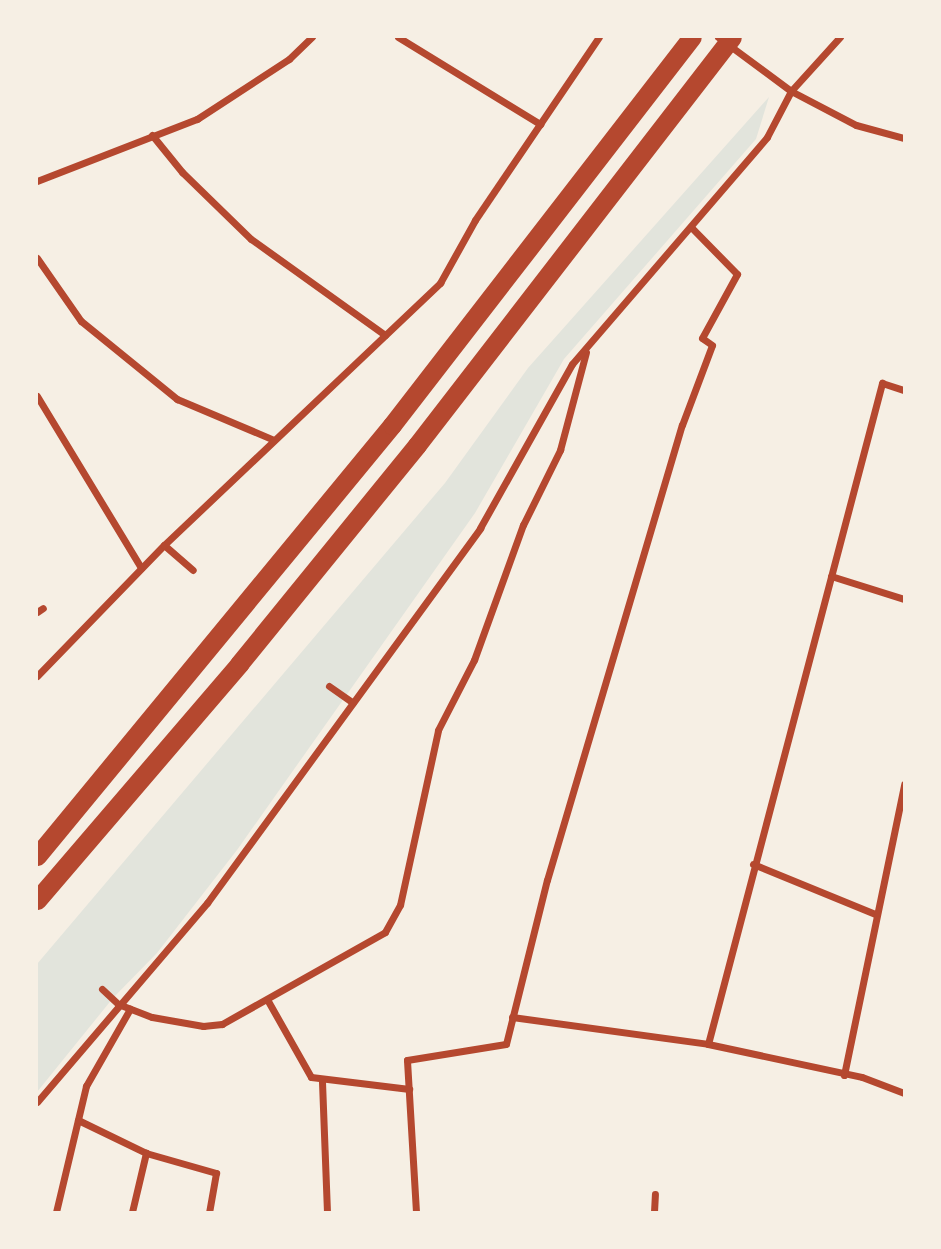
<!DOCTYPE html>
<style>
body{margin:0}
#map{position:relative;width:941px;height:1249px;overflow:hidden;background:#f6efe4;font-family:"PT Sans",sans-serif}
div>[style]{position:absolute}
.green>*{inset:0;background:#e2e4dc}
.minor>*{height:7px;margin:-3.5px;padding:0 3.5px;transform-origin:3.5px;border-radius:3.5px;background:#b5482f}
.motorway>*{height:19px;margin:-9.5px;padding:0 9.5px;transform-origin:9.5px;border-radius:9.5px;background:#b5482f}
span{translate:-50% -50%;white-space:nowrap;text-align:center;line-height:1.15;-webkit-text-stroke:7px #f6efe4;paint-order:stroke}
.frame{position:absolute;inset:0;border:38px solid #f6efe4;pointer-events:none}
</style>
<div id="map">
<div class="green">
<i style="clip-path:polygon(769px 97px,756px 139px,564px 359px,475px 513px,237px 850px,157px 953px,113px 998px,37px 1092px,37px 964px,445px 483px,528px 368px)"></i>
</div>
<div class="minor">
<i style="left:398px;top:37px;width:167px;rotate:31.5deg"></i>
<i style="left:718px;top:37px;width:91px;rotate:36.5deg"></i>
<i style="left:791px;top:91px;width:73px;rotate:27.6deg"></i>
<i style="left:856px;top:125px;width:50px;rotate:15.2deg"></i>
<i style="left:152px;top:135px;width:48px;rotate:51deg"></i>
<i style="left:182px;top:172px;width:96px;rotate:44.2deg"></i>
<i style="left:251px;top:239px;width:165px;rotate:35.6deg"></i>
<i style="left:37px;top:181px;width:172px;rotate:-21.2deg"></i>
<i style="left:197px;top:119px;width:110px;rotate:-33.1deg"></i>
<i style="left:289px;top:59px;width:32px;rotate:-44deg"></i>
<i style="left:37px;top:258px;width:77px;rotate:55.1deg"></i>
<i style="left:81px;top:321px;width:124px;rotate:39.1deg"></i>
<i style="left:177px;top:399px;width:105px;rotate:22.9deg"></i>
<i style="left:37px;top:396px;width:201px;rotate:58.8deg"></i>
<i style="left:164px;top:545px;width:38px;rotate:41deg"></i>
<i style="left:831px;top:576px;width:77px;rotate:17.5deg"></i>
<i style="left:37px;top:612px;width:7px;rotate:-34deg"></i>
<i style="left:37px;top:676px;width:182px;rotate:-45.9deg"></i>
<i style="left:164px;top:545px;width:381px;rotate:-43.5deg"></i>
<i style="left:440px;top:283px;width:72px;rotate:-60.9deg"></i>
<i style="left:475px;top:220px;width:221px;rotate:-55.9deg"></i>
<i style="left:329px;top:686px;width:29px;rotate:35deg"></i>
<i style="left:753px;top:864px;width:132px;rotate:22.3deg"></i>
<i style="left:102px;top:989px;width:22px;rotate:43deg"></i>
<i style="left:118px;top:1004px;width:36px;rotate:21deg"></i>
<i style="left:152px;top:1017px;width:52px;rotate:10deg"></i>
<i style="left:203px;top:1026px;width:19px;rotate:-6deg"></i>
<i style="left:222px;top:1024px;width:187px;rotate:-29.4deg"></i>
<i style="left:385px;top:932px;width:31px;rotate:-61deg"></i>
<i style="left:400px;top:905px;width:179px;rotate:-77.7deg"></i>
<i style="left:438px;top:730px;width:79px;rotate:-62.8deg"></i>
<i style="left:474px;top:660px;width:144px;rotate:-70.1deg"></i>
<i style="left:523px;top:525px;width:84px;rotate:-63.7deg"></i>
<i style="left:560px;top:450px;width:101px;rotate:-75.1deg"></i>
<i style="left:268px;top:1001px;width:87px;rotate:60.5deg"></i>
<i style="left:311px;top:1077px;width:99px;rotate:7deg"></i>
<i style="left:512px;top:1017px;width:198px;rotate:7.8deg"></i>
<i style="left:708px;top:1044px;width:157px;rotate:12.1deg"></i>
<i style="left:862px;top:1077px;width:45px;rotate:20.9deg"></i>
<i style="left:708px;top:1044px;width:684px;rotate:-75.25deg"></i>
<i style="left:882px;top:383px;width:23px;rotate:18deg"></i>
<i style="left:844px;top:1075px;width:297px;rotate:-78.3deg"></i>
<i style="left:322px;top:1082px;width:130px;rotate:87.8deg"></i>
<i style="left:37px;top:1102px;width:262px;rotate:-49.5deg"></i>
<i style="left:207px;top:903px;width:464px;rotate:-53.9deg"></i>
<i style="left:480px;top:528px;width:188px;rotate:-60.7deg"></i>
<i style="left:572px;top:364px;width:299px;rotate:-49.3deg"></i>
<i style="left:767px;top:137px;width:52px;rotate:-62.4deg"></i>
<i style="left:791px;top:91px;width:73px;rotate:-47.8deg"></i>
<i style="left:78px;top:1120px;width:76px;rotate:25.9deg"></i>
<i style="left:146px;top:1153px;width:73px;rotate:15.9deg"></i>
<i style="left:216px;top:1173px;width:40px;rotate:100deg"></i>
<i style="left:56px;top:1212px;width:130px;rotate:-76.6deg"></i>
<i style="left:86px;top:1086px;width:89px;rotate:-60.3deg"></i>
<i style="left:132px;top:1212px;width:61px;rotate:-76.7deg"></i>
<i style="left:416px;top:1212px;width:152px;rotate:-93.4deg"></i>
<i style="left:407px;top:1060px;width:100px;rotate:-9.2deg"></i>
<i style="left:506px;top:1044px;width:169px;rotate:-76deg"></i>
<i style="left:547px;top:880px;width:475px;rotate:-73.5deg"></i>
<i style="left:682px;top:425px;width:85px;rotate:-69.4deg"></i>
<i style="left:712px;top:345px;width:12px;rotate:-145deg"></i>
<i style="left:702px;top:338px;width:73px;rotate:-61.3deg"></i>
<i style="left:737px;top:274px;width:66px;rotate:-134.4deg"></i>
<i style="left:654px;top:1212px;width:18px;rotate:-87deg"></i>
</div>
<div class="motorway">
<i style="left:37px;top:856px;width:558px;rotate:-50.52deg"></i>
<i style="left:392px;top:425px;width:490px;rotate:-52.3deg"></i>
<i style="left:37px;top:900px;width:311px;rotate:-49.4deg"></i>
<i style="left:239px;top:664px;width:282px;rotate:-50.9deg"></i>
<i style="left:417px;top:445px;width:515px;rotate:-52.33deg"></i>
</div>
<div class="frame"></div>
</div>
